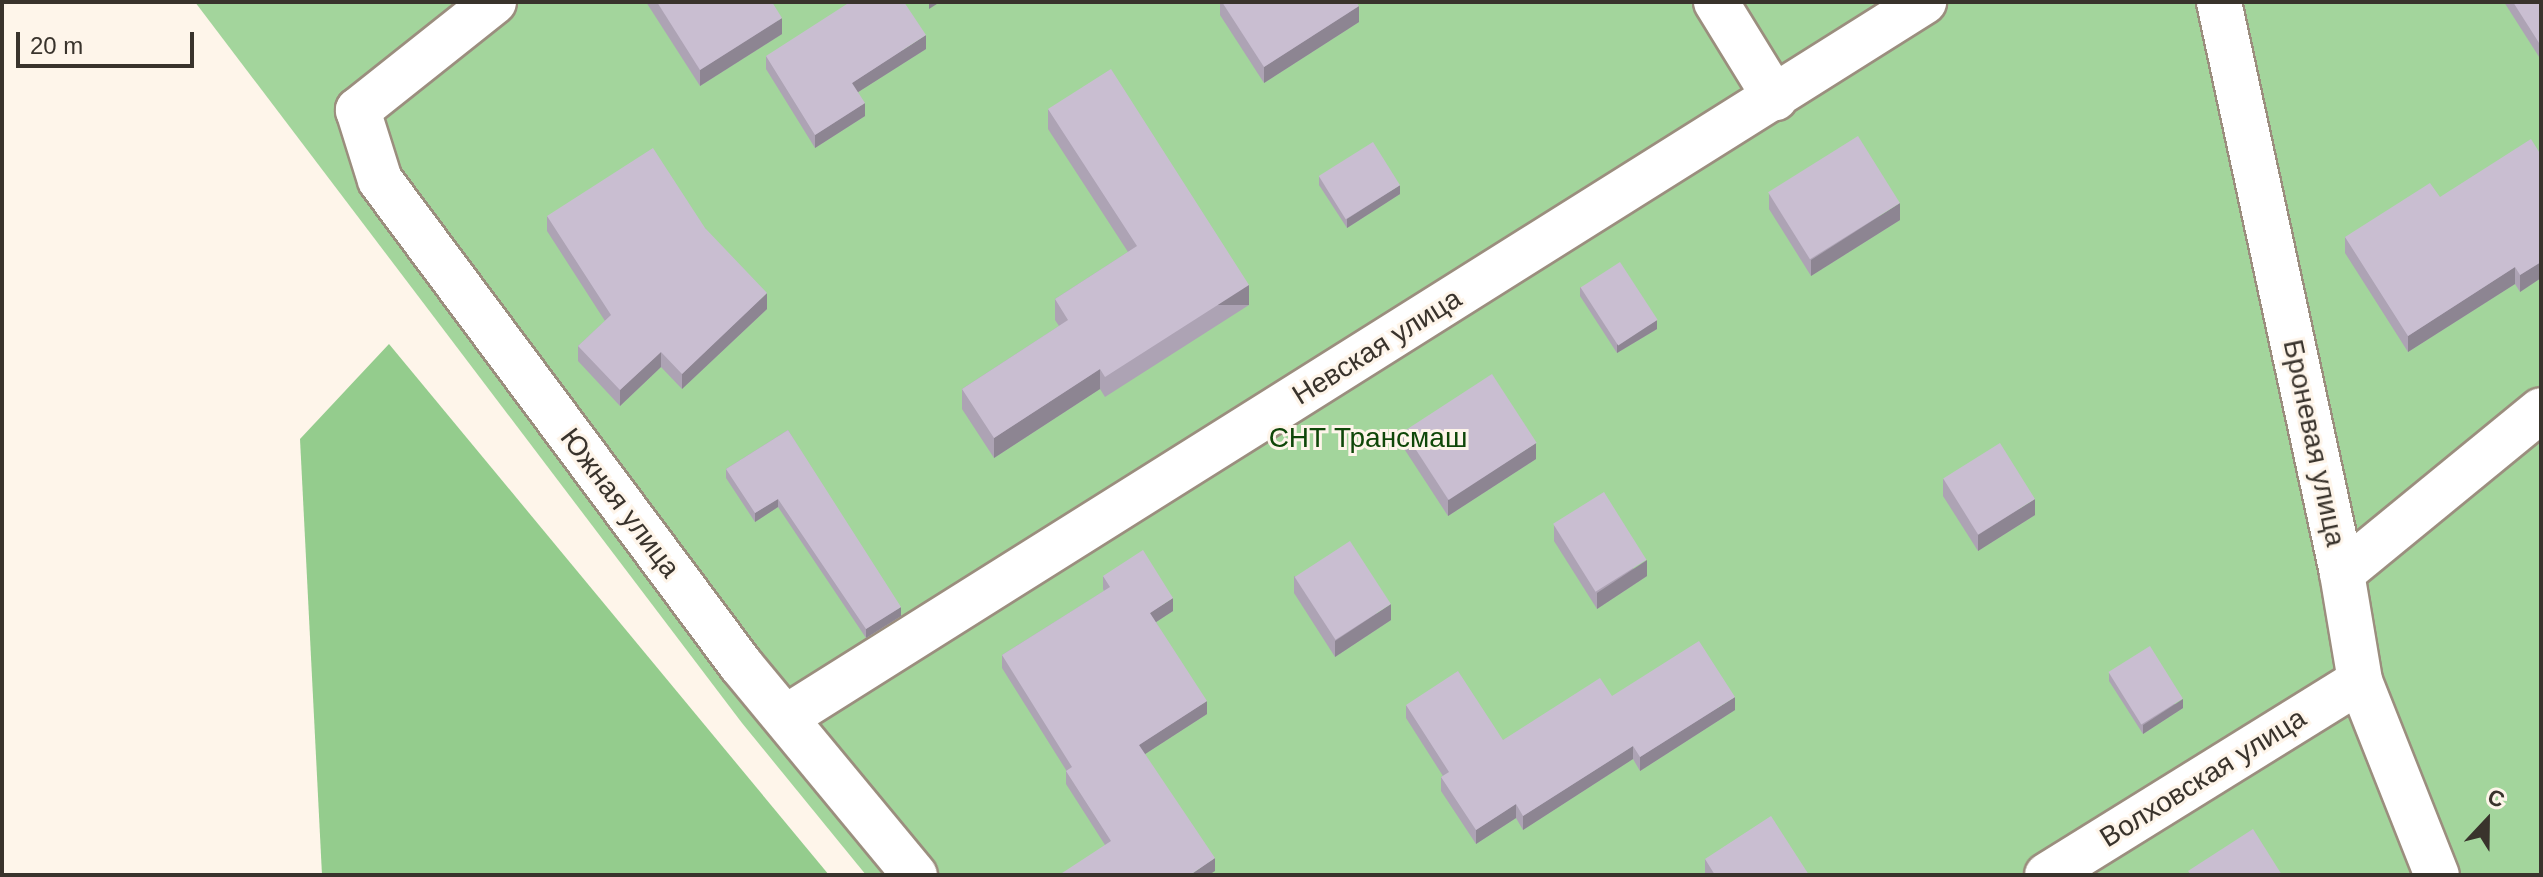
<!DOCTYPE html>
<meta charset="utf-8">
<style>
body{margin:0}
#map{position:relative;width:2543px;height:877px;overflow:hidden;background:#fef5ea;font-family:Helvetica,sans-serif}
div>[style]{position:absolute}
.green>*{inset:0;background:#a3d59c}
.forest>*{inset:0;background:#94cc8d}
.roads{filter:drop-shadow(2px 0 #9b8e7e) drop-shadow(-2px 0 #9b8e7e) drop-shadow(0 2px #9b8e7e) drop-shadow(0 -2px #9b8e7e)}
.minor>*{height:44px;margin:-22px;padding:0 22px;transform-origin:22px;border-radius:22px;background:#fff}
.wall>*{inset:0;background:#ada3b4}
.shaded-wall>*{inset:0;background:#8d8592;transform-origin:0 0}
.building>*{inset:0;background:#c9bed1;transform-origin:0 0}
span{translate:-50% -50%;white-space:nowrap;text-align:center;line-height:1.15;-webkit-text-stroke:6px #fef5ea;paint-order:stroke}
.street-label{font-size:28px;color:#39332c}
.park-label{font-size:28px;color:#0f4709}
.frame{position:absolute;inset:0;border:4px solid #39332c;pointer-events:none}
.north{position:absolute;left:2447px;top:781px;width:80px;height:80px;-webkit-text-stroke:6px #fef5ea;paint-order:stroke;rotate:22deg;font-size:22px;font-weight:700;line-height:32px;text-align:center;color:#39332c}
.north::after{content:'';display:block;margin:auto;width:28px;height:36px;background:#39332c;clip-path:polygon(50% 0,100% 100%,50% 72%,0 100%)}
.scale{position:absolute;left:16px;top:32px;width:178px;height:36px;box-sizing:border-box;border:4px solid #39332c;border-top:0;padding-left:10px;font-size:24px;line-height:28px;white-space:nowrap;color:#39332c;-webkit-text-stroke:6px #fef5ea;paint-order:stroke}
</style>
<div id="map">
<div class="green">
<i style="clip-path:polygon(195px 2px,2541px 2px,2541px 875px,866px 875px,742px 723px)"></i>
</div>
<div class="forest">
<i style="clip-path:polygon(389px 344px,829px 875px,322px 875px,300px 439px)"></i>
</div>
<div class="roads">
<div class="minor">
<i style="left:494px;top:2px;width:174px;rotate:141.5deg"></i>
<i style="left:358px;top:110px;width:73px;rotate:72.6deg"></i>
<i style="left:380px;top:180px;width:605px;rotate:53.34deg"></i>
<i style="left:741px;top:665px;width:273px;rotate:50.4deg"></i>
<i style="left:1716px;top:2px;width:113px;rotate:58.4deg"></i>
<i style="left:2219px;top:2px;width:584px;rotate:77.84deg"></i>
<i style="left:2342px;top:573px;width:109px;rotate:80.5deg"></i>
<i style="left:2360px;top:681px;width:209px;rotate:68.4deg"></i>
<i style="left:2342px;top:573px;width:257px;rotate:-39.3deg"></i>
<i style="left:788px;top:716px;width:1342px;rotate:-32.15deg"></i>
<i style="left:2047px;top:875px;width:368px;rotate:-31.8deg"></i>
</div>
</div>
<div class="wall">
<i style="clip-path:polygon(646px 2px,772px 2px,782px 34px,700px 86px)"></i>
<i style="clip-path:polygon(1220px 2px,1356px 2px,1359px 22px,1264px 83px,1220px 15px)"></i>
<i style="clip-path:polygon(2504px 2px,2541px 2px,2541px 60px)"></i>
<i style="clip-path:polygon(926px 49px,858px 92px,865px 116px,815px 148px,766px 69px,766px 56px)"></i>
<i style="clip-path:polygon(1048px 109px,1249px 305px,1105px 397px,1100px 389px,994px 458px,962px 409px,962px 389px,1059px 326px,1055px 320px,1055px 299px,1128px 252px,1048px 129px)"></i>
<i style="clip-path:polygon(2541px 155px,2541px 278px,2520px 292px,2515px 284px,2408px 352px,2345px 253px,2345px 237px)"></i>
<i style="clip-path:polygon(1319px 176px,1400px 194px,1347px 228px,1319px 185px)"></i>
<i style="clip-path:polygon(1769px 193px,1900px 220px,1811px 276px,1769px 209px)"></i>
<i style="clip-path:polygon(547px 216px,705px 228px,767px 309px,682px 389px,661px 367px,620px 406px,578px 361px,578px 346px,605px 321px,547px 231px)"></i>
<i style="clip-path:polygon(1580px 287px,1657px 329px,1617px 353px,1580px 296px)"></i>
<i style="clip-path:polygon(788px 430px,901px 616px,866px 638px,778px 507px,755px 522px,726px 478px,726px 469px)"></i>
<i style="clip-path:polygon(1403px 430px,1536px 459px,1448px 516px,1403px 447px)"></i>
<i style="clip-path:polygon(1943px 479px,2035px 515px,1978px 551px,1943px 496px)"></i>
<i style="clip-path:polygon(1554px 525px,1647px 576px,1597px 609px,1554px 541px)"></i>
<i style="clip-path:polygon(1103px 576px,1173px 611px,1156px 622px,1207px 714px,1145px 754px,1215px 871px,1105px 845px,1066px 784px,1066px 770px,1002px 668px,1002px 655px,1104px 591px,1103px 589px)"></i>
<i style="clip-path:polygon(1294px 576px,1391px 620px,1335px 657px,1294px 593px)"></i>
<i style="clip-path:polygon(2109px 672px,2183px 708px,2143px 734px,2109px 681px)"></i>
<i style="clip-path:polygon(1612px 696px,1735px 710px,1640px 771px,1633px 759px,1523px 830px,1516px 818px,1476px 844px,1441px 791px,1441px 777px,1443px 776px,1406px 718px,1406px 705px,1503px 740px)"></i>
<i style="clip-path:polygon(1705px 859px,1809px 875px,1705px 875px)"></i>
</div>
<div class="shaded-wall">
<i style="clip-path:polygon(929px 2px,940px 2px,929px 9px)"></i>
<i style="clip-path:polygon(1359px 6px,1359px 22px,1264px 83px,1264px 67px)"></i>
<i style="clip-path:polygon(782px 18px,782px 34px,700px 86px,700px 70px)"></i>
<i style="clip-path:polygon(926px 35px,926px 49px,852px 96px,852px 83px)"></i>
<i style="clip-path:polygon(865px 103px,865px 116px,815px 148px,815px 135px)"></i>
<i style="clip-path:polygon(1400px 185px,1400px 194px,1347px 228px,1347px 219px)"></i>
<i style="clip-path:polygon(1900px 203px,1900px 220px,1811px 276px,1811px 260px)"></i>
<i style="clip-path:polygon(2541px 262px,2541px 278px,2520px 292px,2520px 275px)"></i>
<i style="clip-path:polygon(2515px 267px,2515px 284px,2408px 352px,2408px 336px)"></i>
<i style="left:1249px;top:285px;width:20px;height:171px;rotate:90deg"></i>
<i style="clip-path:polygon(767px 293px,767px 309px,682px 389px,682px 374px)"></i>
<i style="clip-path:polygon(1657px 320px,1657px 329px,1617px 353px,1617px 344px)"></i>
<i style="clip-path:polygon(661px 352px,661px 367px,620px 406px,620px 390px)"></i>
<i style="clip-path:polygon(1100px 369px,1100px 389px,994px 458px,994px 438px)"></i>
<i style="clip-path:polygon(1536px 443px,1536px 459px,1448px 516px,1448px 499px)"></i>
<i style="clip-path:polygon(778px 499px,778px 507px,755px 522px,755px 513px)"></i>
<i style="clip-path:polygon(2035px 499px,2035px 515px,1978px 551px,1978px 535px)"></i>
<i style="clip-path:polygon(1647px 560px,1647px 576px,1597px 609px,1597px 593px)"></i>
<i style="clip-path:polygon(1173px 598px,1173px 611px,1150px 626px,1150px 613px)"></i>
<i style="clip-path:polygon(1391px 604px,1391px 620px,1335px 657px,1335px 641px)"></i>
<i style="clip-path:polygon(901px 607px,901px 616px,866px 638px,866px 629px)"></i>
<i style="clip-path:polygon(1735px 697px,1735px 710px,1640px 771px,1640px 757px)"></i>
<i style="clip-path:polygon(2183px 699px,2183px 708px,2143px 734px,2143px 725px)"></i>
<i style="clip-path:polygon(1207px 701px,1207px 714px,1139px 758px,1139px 745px)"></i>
<i style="clip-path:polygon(1633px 746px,1633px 759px,1523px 830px,1523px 816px)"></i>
<i style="clip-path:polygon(1516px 804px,1516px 818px,1476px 844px,1476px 830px)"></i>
<i style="clip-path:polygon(1215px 858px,1215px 871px,1209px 875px,1190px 875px)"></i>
</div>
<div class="building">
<i style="clip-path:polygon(657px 2px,772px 2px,782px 18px,700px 70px)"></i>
<i style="clip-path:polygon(850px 2px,904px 2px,926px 35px,852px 83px,865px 103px,815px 135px,766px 56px)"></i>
<i style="clip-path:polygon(1222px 2px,1356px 2px,1359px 6px,1264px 67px)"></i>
<i style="clip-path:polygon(2513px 2px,2541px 2px,2541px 46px)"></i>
<i style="clip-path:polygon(1111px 69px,1249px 285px,1105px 377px,1100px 369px,994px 438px,962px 389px,1068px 320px,1055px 299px,1137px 246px,1048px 109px)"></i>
<i style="left:1858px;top:136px;width:79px;height:106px;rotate:58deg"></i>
<i style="clip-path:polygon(2531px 139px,2541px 155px,2541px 262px,2520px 275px,2515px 267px,2408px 336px,2345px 237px,2430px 183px,2440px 197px)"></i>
<i style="left:1373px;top:142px;width:51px;height:64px;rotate:58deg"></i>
<i style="clip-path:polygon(653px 148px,705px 228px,767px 293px,682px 374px,661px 352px,620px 390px,578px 346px,611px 315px,547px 216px)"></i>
<i style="left:1620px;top:262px;width:69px;height:47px;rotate:57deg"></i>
<i style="left:1492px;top:374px;width:82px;height:105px;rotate:57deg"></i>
<i style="clip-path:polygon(788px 430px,901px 607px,866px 629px,778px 499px,755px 513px,726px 469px)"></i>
<i style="left:2000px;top:443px;width:66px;height:67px;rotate:58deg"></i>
<i style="left:1604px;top:492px;width:80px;height:60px;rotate:58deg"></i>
<i style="left:1350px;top:541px;width:75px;height:66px;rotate:57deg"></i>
<i style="clip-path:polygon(1143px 550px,1173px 598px,1150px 613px,1207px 701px,1139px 745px,1215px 858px,1190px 875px,1059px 875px,1111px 841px,1066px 771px,1072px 767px,1002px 655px,1110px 587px,1103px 576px)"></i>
<i style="clip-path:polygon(1699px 641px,1735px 697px,1640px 757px,1633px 746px,1523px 816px,1516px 804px,1476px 830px,1441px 777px,1449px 772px,1406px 705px,1458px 671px,1503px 740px,1600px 678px,1612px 696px)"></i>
<i style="left:2150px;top:646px;width:62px;height:49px;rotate:58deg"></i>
<i style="clip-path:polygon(1771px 816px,1809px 875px,1715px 875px,1705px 859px)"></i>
<i style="clip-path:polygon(2253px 829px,2282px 875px,2191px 875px,2188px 871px)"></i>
</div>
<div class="street-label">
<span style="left:1377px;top:347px;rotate:-32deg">Невская улица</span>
<span style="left:2314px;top:443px;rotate:78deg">Броневая улица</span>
<span style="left:620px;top:503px;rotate:53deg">Южная улица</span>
<span style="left:2203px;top:778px;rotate:-32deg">Волховская улица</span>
</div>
<div class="park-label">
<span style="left:1368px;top:438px">СНТ Трансмаш</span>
</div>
<div class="frame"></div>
<div class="north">С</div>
<div class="scale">20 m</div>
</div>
